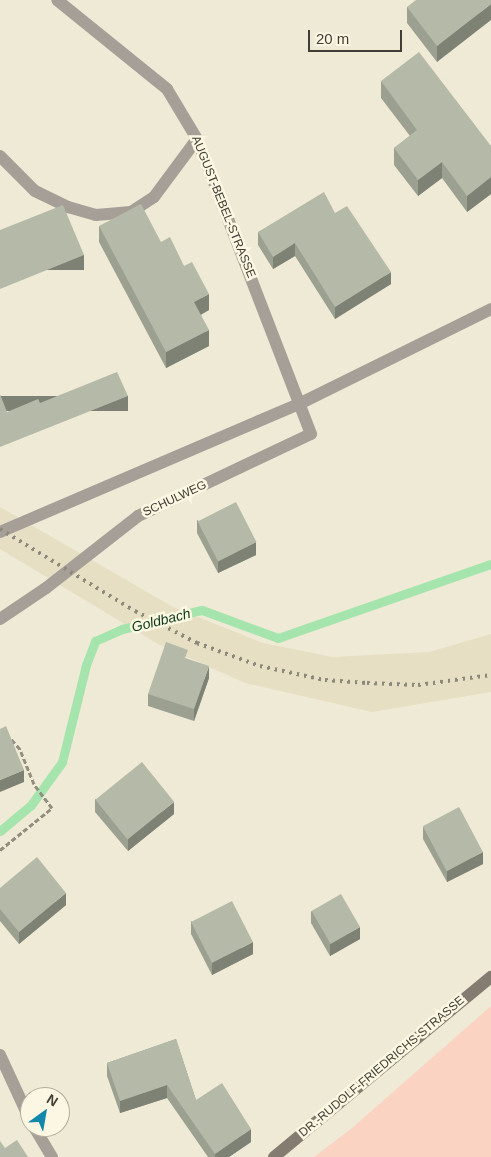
<!DOCTYPE html>
<style>
body{margin:0}
#map{position:relative;width:491px;height:1157px;overflow:hidden;background:#efead5;font-family:Helvetica,sans-serif}
div>[style]{position:absolute}
.built>*{inset:0;background:#e6dfc3}
.green>*{inset:0;background:#fad3c2}
.stream>*{height:9px;margin:-4.5px;padding:0 4.5px;transform-origin:4.5px;border-radius:4.5px;background:#a5e5ad}
.path>*{height:3px;margin-top:-1.5px;transform-origin:0;background:repeating-linear-gradient(90deg,#918e80 0 5px,transparent 0 7.5px)}
.service>*{height:12px;margin:-6px;padding:0 6px;transform-origin:6px;border-radius:6px;background:#a59f98}
.minor>*{height:12px;margin:-6px;padding:0 6px;transform-origin:6px;border-radius:6px;background:#a59f98}
.tertiary>*{height:12px;margin:-6px;padding:0 6px;transform-origin:6px;border-radius:6px;background:#a59f98}
.secondary>*{height:12px;margin:-6px;padding:0 6px;transform-origin:6px;border-radius:6px;background:#847b71}
.rail>*{height:4px;margin-top:-2px;transform-origin:0;background:repeating-linear-gradient(90deg,#8c887b 0 2.5px,transparent 0 7.5px)}
.wall>*{inset:0;background:#9ba090}
.shaded-wall>*{inset:0;background:#7e8275;transform-origin:0 0}
.building>*{inset:0;background:#b4baa7;transform-origin:0 0}
span{translate:-50% -50%;white-space:nowrap;text-align:center;line-height:1.15;-webkit-text-stroke:5px #fcf7e2;paint-order:stroke}
.street-label{font-size:12px;color:#3f3d35}
.water-label{font-size:14px;color:#0a3916;font-style:italic}
.north{position:absolute;left:20px;top:1087px;width:50px;height:50px;box-sizing:border-box;background:#fcf7e2;border:1px solid #b0ad9d;border-radius:50%;rotate:32deg;font-size:14px;font-weight:700;line-height:20px;text-align:center;color:#3f3d35}
.north::after{content:'';display:block;margin:auto;width:18px;height:22px;background:#1288ac;clip-path:polygon(50% 0,100% 100%,50% 72%,0 100%)}
.scale{position:absolute;left:308px;top:30px;width:94px;height:22px;box-sizing:border-box;border:2px solid #3f3d35;border-top:0;padding-left:6px;font-size:15px;line-height:18px;white-space:nowrap;color:#3f3d35;-webkit-text-stroke:4px #fcf7e2;paint-order:stroke}
</style>
<div id="map">
<div class="built">
<i style="clip-path:polygon(0 507px,173px 607px,263px 643px,333px 657px,429px 652px,491px 634px,491px 692px,372px 712px,245px 683px,158px 644px,0 549px)"></i>
</div>
<div class="green">
<i style="clip-path:polygon(491px 1006px,491px 1157px,314px 1157px,352px 1128px)"></i>
</div>
<div class="stream">
<i style="left:0;top:831px;width:40px;rotate:-40deg"></i>
<i style="left:31px;top:805px;width:53px;rotate:-54.2deg"></i>
<i style="left:62px;top:762px;width:100px;rotate:-76.1deg"></i>
<i style="left:86px;top:665px;width:26px;rotate:-69deg"></i>
<i style="left:95px;top:641px;width:30px;rotate:-24deg"></i>
<i style="left:122px;top:629px;width:82px;rotate:-13.4deg"></i>
<i style="left:202px;top:610px;width:81px;rotate:20.2deg"></i>
<i style="left:278px;top:638px;width:225px;rotate:-19.2deg"></i>
</div>
<div class="path">
<i style="left:0;top:850px;width:67px;rotate:-38.9deg"></i>
<i style="left:52px;top:808px;width:30px;rotate:-127deg"></i>
<i style="left:34px;top:784px;width:38px;rotate:-112deg"></i>
<i style="left:20px;top:749px;width:15px;rotate:-132deg"></i>
</div>
<div class="service">
<i style="left:0;top:156px;width:49px;rotate:45deg"></i>
<i style="left:35px;top:191px;width:37px;rotate:26deg"></i>
<i style="left:68px;top:207px;width:29px;rotate:16deg"></i>
<i style="left:96px;top:215px;width:35px;rotate:-5deg"></i>
<i style="left:131px;top:212px;width:27px;rotate:-33deg"></i>
<i style="left:154px;top:197px;width:72px;rotate:-53.4deg"></i>
</div>
<div class="minor">
<i style="left:0;top:619px;width:55px;rotate:-34deg"></i>
<i style="left:46px;top:588px;width:117px;rotate:-38deg"></i>
<i style="left:138px;top:516px;width:191px;rotate:-25.4deg"></i>
<i style="left:311px;top:434px;width:316px;rotate:-111.1deg"></i>
<i style="left:197px;top:139px;width:58px;rotate:-121deg"></i>
<i style="left:167px;top:89px;width:141px;rotate:-141deg"></i>
<i style="left:0;top:1055px;width:72px;rotate:65.2deg"></i>
<i style="left:34px;top:1127px;width:35px;rotate:59deg"></i>
</div>
<div class="tertiary">
<i style="left:0;top:532px;width:327px;rotate:-23.2deg"></i>
<i style="left:301px;top:403px;width:212px;rotate:-26.3deg"></i>
</div>
<div class="secondary">
<i style="left:274px;top:1157px;width:282px;rotate:-39.7deg"></i>
</div>
<div class="rail">
<i style="left:0;top:529px;width:158px;rotate:31.3deg"></i>
<i style="left:135px;top:611px;width:70px;rotate:27.3deg"></i>
<i style="left:197px;top:643px;width:67px;rotate:20.1deg"></i>
<i style="left:260px;top:666px;width:66px;rotate:12.2deg"></i>
<i style="left:325px;top:680px;width:42px;rotate:4.1deg"></i>
<i style="left:367px;top:683px;width:51px;rotate:2.2deg"></i>
<i style="left:418px;top:685px;width:74px;rotate:-7.8deg"></i>
</div>
<div class="wall">
<i style="clip-path:polygon(491px 0,437px 62px,407px 23px,407px 7px)"></i>
<i style="clip-path:polygon(381px 81px,491px 146px,491px 194px,467px 212px,442px 178px,418px 196px,394px 165px,394px 148px,410px 136px,381px 98px)"></i>
<i style="clip-path:polygon(335px 213px,391px 284px,335px 319px,295px 256px,273px 269px,258px 245px,258px 232px)"></i>
<i style="clip-path:polygon(99px 226px,161px 242px,184px 266px,209px 310px,201px 315px,209px 346px,166px 368px,99px 242px)"></i>
<i style="clip-path:polygon(197px 520px,256px 555px,218px 573px,197px 533px)"></i>
<i style="clip-path:polygon(209px 678px,194px 721px,148px 706px,148px 694px)"></i>
<i style="clip-path:polygon(95px 799px,174px 814px,128px 851px,95px 812px)"></i>
<i style="clip-path:polygon(423px 827px,483px 864px,447px 882px,423px 839px)"></i>
<i style="clip-path:polygon(0 888px,66px 905px,19px 944px,0 921px)"></i>
<i style="clip-path:polygon(311px 911px,360px 939px,330px 956px,311px 923px)"></i>
<i style="clip-path:polygon(191px 921px,253px 954px,212px 975px,191px 934px)"></i>
<i style="clip-path:polygon(176px 1039px,196px 1100px,251px 1142px,229px 1157px,208px 1157px,167px 1098px,120px 1113px,107px 1076px,107px 1063px)"></i>
</div>
<div class="shaded-wall">
<i style="clip-path:polygon(491px 4px,491px 20px,437px 62px,437px 46px)"></i>
<i style="clip-path:polygon(442px 162px,442px 178px,418px 196px,418px 180px)"></i>
<i style="clip-path:polygon(491px 177px,491px 194px,467px 212px,467px 196px)"></i>
<i style="clip-path:polygon(295px 243px,295px 256px,273px 269px,273px 257px)"></i>
<i style="left:84px;top:255px;width:15px;height:91px;rotate:90deg"></i>
<i style="clip-path:polygon(391px 272px,391px 284px,335px 319px,335px 307px)"></i>
<i style="clip-path:polygon(209px 294px,209px 310px,194px 318px,194px 302px)"></i>
<i style="clip-path:polygon(209px 330px,209px 346px,166px 368px,166px 352px)"></i>
<i style="left:128px;top:396px;width:15px;height:138px;rotate:90deg"></i>
<i style="clip-path:polygon(256px 542px,256px 555px,218px 573px,218px 561px)"></i>
<i style="clip-path:polygon(209px 666px,209px 678px,194px 721px,194px 709px)"></i>
<i style="clip-path:polygon(24px 770px,24px 782px,0 792px,0 780px)"></i>
<i style="clip-path:polygon(174px 802px,174px 814px,128px 851px,128px 839px)"></i>
<i style="clip-path:polygon(483px 852px,483px 864px,447px 882px,447px 870px)"></i>
<i style="clip-path:polygon(66px 893px,66px 905px,19px 944px,19px 932px)"></i>
<i style="clip-path:polygon(360px 927px,360px 939px,330px 956px,330px 944px)"></i>
<i style="clip-path:polygon(253px 942px,253px 954px,212px 975px,212px 963px)"></i>
<i style="clip-path:polygon(167px 1085px,167px 1098px,120px 1113px,120px 1101px)"></i>
<i style="clip-path:polygon(251px 1129px,251px 1142px,229px 1157px,215px 1157px,215px 1154px)"></i>
</div>
<div class="building">
<i style="clip-path:polygon(416px 0,491px 0,491px 4px,437px 46px,407px 7px)"></i>
<i style="clip-path:polygon(419px 52px,491px 146px,491px 177px,467px 196px,442px 162px,418px 180px,394px 148px,417px 130px,381px 81px)"></i>
<i style="clip-path:polygon(324px 192px,335px 213px,347px 206px,391px 272px,335px 307px,295px 243px,273px 257px,258px 232px)"></i>
<i style="clip-path:polygon(141px 204px,161px 242px,170px 237px,184px 266px,192px 262px,209px 294px,194px 302px,209px 330px,166px 352px,99px 226px)"></i>
<i style="clip-path:polygon(63px 205px,84px 255px,0 289px,0 230px)"></i>
<i style="clip-path:polygon(117px 372px,128px 396px,0 447px,0 394px,7px 412px,38px 399px,40px 403px)"></i>
<i style="left:236px;top:502px;width:45px;height:43px;rotate:63deg"></i>
<i style="clip-path:polygon(166px 642px,188px 650px,185px 658px,209px 666px,194px 709px,148px 694px)"></i>
<i style="clip-path:polygon(6px 726px,24px 770px,0 780px,0 729px)"></i>
<i style="left:142px;top:762px;width:51px;height:60px;rotate:51deg"></i>
<i style="left:459px;top:807px;width:51px;height:41px;rotate:62deg"></i>
<i style="clip-path:polygon(37px 857px,66px 893px,19px 932px,0 909px,0 888px)"></i>
<i style="left:341px;top:894px;width:38px;height:34px;rotate:60deg"></i>
<i style="left:232px;top:901px;width:46px;height:46px;rotate:63deg"></i>
<i style="clip-path:polygon(176px 1039px,196px 1100px,222px 1083px,251px 1129px,215px 1154px,167px 1085px,120px 1101px,107px 1063px)"></i>
<i style="clip-path:polygon(17px 1140px,28px 1157px,0 1157px,0 1141px,5px 1148px)"></i>
</div>
<div class="street-label">
<span style="left:223px;top:207px;rotate:68deg">AUGUST-BEBEL-STRASSE</span>
<span style="left:175px;top:499px;rotate:-25deg">SCHULWEG</span>
<span style="left:382px;top:1067px;rotate:-40deg">DR.-RUDOLF-FRIEDRICHS-STRASSE</span>
</div>
<div class="water-label">
<span style="left:161px;top:620px;rotate:-14deg">Goldbach</span>
</div>
<div class="north">N</div>
<div class="scale">20 m</div>
</div>
